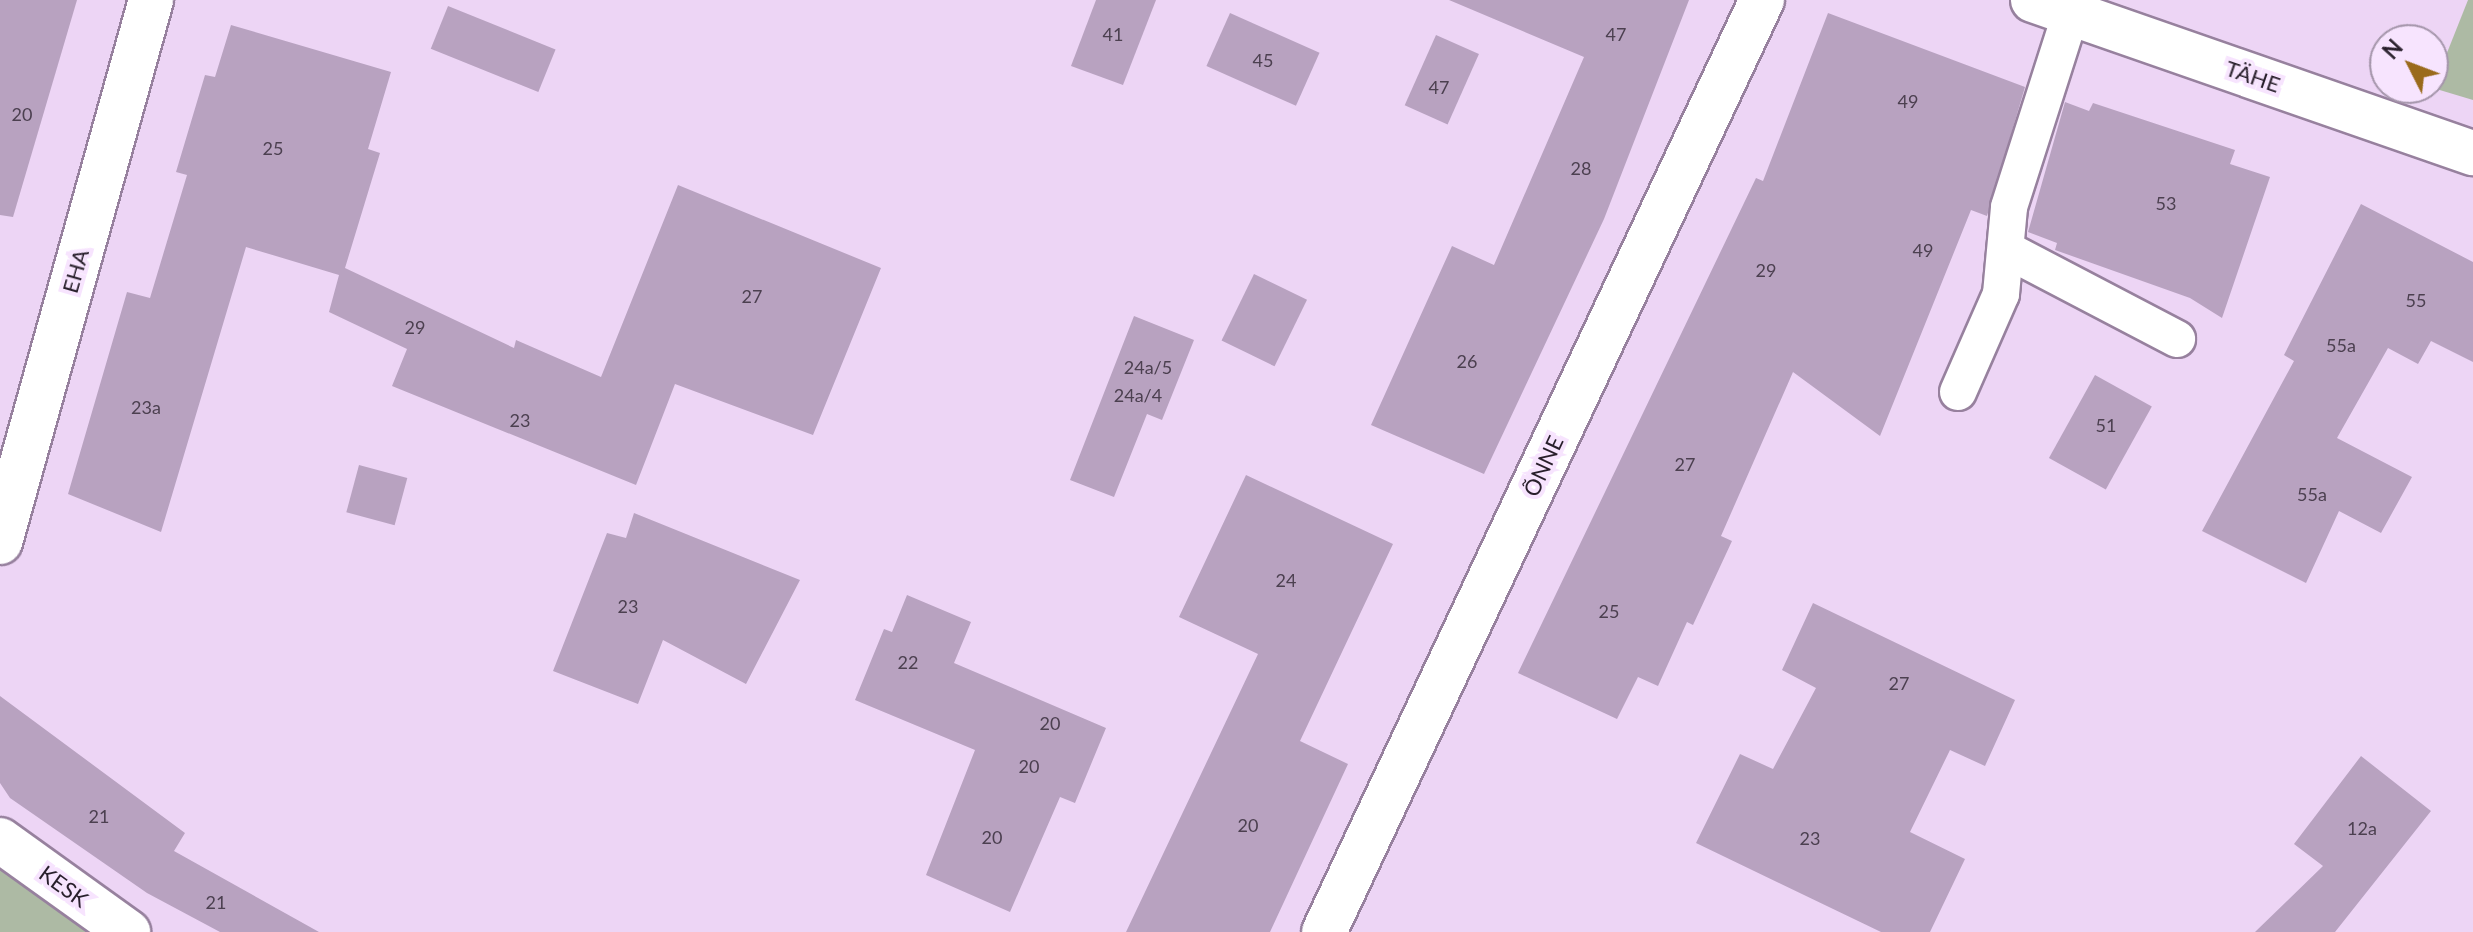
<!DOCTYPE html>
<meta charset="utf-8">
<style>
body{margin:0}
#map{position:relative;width:2473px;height:932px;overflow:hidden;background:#edd5f5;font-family:Lato,sans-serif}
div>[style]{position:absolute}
.green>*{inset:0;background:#adbaa4}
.building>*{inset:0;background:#b8a2c0;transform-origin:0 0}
.roads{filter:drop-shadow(2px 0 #97819e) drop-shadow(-2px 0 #97819e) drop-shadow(0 2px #97819e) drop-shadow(0 -2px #97819e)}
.service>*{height:36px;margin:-18px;padding:0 18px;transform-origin:18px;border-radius:18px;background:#fff}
.minor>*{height:44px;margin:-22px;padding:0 22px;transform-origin:22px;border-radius:22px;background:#fff}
span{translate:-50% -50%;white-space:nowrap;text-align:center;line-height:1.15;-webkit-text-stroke:8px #f7e4fe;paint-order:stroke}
.number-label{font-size:18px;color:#4c4050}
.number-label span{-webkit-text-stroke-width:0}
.street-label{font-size:22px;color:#281f2b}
.north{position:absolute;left:2369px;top:24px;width:80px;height:80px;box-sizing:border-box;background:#f7e4fe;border:2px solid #a495aa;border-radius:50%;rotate:312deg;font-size:22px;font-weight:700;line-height:32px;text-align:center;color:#281f2b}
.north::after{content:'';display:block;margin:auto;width:28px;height:36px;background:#9a6a1c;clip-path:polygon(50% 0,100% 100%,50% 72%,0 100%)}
</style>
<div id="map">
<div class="green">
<i style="clip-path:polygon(2468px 0,2473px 0,2473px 100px,2433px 88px)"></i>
<i style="clip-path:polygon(0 840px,128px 932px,0 932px)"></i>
</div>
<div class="building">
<i style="clip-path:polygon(0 0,77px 0,13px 217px,0 215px)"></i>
<i style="clip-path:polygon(1096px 0,1156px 0,1123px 85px,1071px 66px)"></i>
<i style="clip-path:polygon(1449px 0,1689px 0,1604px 219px,1484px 474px,1371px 425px,1452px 246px,1494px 265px,1584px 57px)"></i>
<i style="left:448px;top:6px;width:116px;height:46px;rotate:22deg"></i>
<i style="left:1230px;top:13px;width:98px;height:58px;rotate:24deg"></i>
<i style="clip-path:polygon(1828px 13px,2025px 87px,1987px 216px,1971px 210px,1880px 436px,1793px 372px,1721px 536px,1732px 541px,1693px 625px,1687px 622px,1658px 686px,1638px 677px,1617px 719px,1518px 673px,1756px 178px,1763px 181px)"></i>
<i style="clip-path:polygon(231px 25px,391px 72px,368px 149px,380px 153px,345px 268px,514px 348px,516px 340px,601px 377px,678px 185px,881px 268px,813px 435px,675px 384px,636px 485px,392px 386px,407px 349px,329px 312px,339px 275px,246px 247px,161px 532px,68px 494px,127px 292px,150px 298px,187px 175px,176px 172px,205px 75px,215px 77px)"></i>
<i style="left:1436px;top:35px;width:47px;height:77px;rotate:24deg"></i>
<i style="clip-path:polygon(2065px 102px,2089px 111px,2093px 103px,2235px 150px,2230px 164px,2270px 177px,2222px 318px,2190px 298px,2055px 250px,2057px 243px,2028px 232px)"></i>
<i style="clip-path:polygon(2361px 204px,2473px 262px,2473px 362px,2431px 341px,2418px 364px,2388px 348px,2337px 438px,2412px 477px,2381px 533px,2339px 511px,2306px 583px,2202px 531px,2294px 361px,2284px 355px)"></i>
<i style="left:1254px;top:274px;width:59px;height:74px;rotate:26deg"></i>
<i style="clip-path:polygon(1134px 316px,1194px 340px,1162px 420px,1147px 414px,1114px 497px,1070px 480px)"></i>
<i style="left:2095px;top:375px;width:65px;height:95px;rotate:29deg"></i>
<i style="left:359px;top:465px;width:50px;height:49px;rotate:15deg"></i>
<i style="clip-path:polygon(1246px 475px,1393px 544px,1300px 741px,1348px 764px,1270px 932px,1126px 932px,1258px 654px,1179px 617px)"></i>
<i style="clip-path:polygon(634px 513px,800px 580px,746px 684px,663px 640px,638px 704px,553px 671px,607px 533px,626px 538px)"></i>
<i style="clip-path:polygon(907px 595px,971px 622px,954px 663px,1106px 728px,1075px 803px,1060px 797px,1010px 912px,926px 875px,975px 750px,855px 700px,884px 629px,892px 632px)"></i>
<i style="clip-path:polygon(1813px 603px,2015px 700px,1985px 766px,1950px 750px,1910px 832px,1965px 859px,1930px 932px,1881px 932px,1696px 843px,1740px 754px,1773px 769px,1816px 688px,1782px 670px)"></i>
<i style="clip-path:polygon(0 696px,185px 833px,174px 851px,319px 932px,220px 932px,147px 893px,10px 798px,0 783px)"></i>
<i style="clip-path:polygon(2361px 756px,2431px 811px,2335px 932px,2255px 932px,2323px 866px,2294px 844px)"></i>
</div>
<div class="roads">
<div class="service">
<i style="left:2007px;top:250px;width:192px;rotate:27.6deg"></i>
<i style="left:1958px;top:392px;width:107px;rotate:-66.3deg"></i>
<i style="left:2001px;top:294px;width:87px;rotate:-84.7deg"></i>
<i style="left:2009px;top:207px;width:204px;rotate:-72.3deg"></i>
</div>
<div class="minor">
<i style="left:2033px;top:0;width:466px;rotate:19.2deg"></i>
<i style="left:0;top:542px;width:563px;rotate:-74.43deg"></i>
<i style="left:0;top:840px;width:158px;rotate:35.7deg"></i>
<i style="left:1324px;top:932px;width:1030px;rotate:-64.83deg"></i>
</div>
</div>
<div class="number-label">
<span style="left:1113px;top:34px">41</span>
<span style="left:1616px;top:34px">47</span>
<span style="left:1263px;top:60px">45</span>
<span style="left:1439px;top:87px">47</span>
<span style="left:1908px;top:101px">49</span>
<span style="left:22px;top:114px">20</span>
<span style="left:273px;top:148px">25</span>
<span style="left:1581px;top:168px">28</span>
<span style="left:2166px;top:203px">53</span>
<span style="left:1923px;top:250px">49</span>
<span style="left:1766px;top:270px">29</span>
<span style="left:752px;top:296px">27</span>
<span style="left:2416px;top:300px">55</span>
<span style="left:415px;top:327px">29</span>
<span style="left:2341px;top:345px">55a</span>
<span style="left:1467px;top:361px">26</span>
<span style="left:1148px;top:367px">24a/5</span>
<span style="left:1138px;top:395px">24a/4</span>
<span style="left:146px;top:407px">23a</span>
<span style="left:520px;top:420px">23</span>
<span style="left:2106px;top:425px">51</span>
<span style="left:1685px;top:464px">27</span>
<span style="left:2312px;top:494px">55a</span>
<span style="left:1286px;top:580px">24</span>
<span style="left:628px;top:606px">23</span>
<span style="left:1609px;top:611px">25</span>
<span style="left:908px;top:662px">22</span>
<span style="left:1899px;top:683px">27</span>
<span style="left:1050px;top:723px">20</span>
<span style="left:1029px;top:766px">20</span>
<span style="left:99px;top:816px">21</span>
<span style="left:1248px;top:825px">20</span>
<span style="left:2362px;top:828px">12a</span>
<span style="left:992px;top:837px">20</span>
<span style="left:1810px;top:838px">23</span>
<span style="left:216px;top:902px">21</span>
</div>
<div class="street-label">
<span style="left:2253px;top:76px;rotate:19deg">TÄHE</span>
<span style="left:75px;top:271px;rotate:-74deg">EHA</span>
<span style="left:1543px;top:466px;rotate:-65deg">ÕNNE</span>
<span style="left:64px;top:886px;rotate:36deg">KESK</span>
</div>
<div class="north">N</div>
</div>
